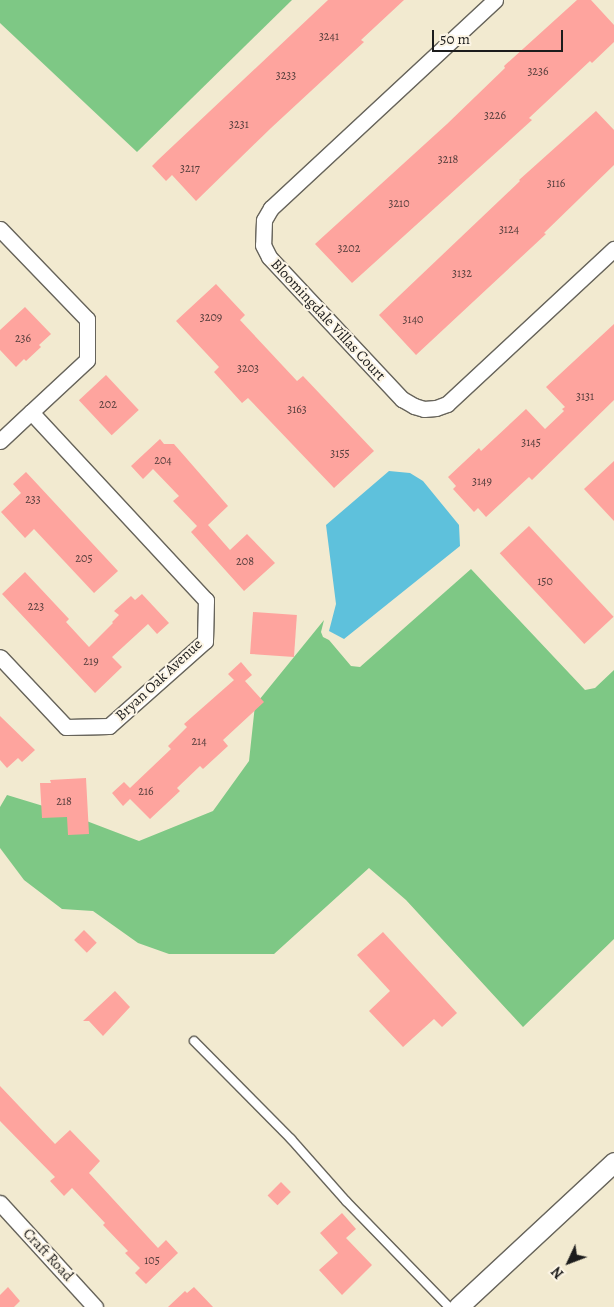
<!DOCTYPE html>
<style>
body{margin:0}
#map{position:relative;width:614px;height:1307px;overflow:hidden;background:#f2ead0;font-family:Alegreya,serif}
div>[style]{position:absolute}
.green>*{inset:0;background:#7ec885}
.water>*{inset:0;background:#5ec1dc}
.building>*{inset:0;background:#fea49e;transform-origin:0 0}
.roads{filter:drop-shadow(1px 0 #67645b) drop-shadow(-1px 0 #67645b) drop-shadow(0 1px #67645b) drop-shadow(0 -1px #67645b)}
.service>*{height:8px;margin:-4px;padding:0 4px;transform-origin:4px;border-radius:4px;background:#fff}
.minor>*{height:15px;margin:-7.5px;padding:0 7.5px;transform-origin:7.5px;border-radius:7.5px;background:#fff}
.tertiary>*{height:19px;margin:-9.5px;padding:0 9.5px;transform-origin:9.5px;border-radius:9.5px;background:#fff}
span{translate:-50% -50%;white-space:nowrap;text-align:center;line-height:1.15;-webkit-text-stroke:4px #fcf5e5;paint-order:stroke}
.number-label{font-size:12px;color:#543e3c}
.number-label span{-webkit-text-stroke-width:0}
.street-label{font-size:15px;color:#1c1c1c}
.north{position:absolute;left:544px;top:1237px;width:50px;height:50px;-webkit-text-stroke:4px #fcf5e5;paint-order:stroke;rotate:227deg;font-size:14px;font-weight:700;line-height:20px;text-align:center;color:#1c1c1c}
.north::after{content:'';display:block;margin:auto;width:18px;height:22px;background:#1c1c1c;clip-path:polygon(50% 0,100% 100%,50% 72%,0 100%)}
.scale{position:absolute;left:432px;top:30px;width:131px;height:22px;box-sizing:border-box;border:2px solid #1c1c1c;border-top:0;padding-left:6px;font-size:15px;line-height:18px;white-space:nowrap;color:#1c1c1c;-webkit-text-stroke:4px #fcf5e5;paint-order:stroke}
</style>
<div id="map">
<div class="green">
<i style="clip-path:polygon(0 0,292px 0,137px 152px,0 23px)"></i>
<i style="clip-path:polygon(471px 569px,585px 690px,595px 688px,614px 670px,614px 939px,523px 1027px,406px 900px,369px 868px,274px 954px,169px 954px,138px 943px,93px 911px,62px 909px,24px 880px,0 848px,0 807px,7px 795px,63px 812px,139px 841px,213px 811px,249px 761px,255px 705px,324px 620px,321px 632px,323px 637px,329px 640px,351px 666px,360px 667px)"></i>
</div>
<div class="water">
<i style="clip-path:polygon(389px 471px,410px 473px,423px 481px,459px 525px,460px 546px,344px 639px,329px 631px,336px 604px,326px 525px)"></i>
</div>
<div class="building">
<i style="clip-path:polygon(328px 0,404px 0,361px 40px,364px 42px,271px 128px,196px 201px,172px 175px,166px 181px,152px 166px,158px 160px)"></i>
<i style="clip-path:polygon(577px 0,591px 0,614px 25px,614px 42px,592px 63px,590px 61px,529px 118px,532px 120px,352px 283px,315px 244px,447px 124px,505px 68px,504px 66px)"></i>
<i style="clip-path:polygon(596px 111px,614px 130px,614px 165px,544px 233px,546px 234px,416px 355px,379px 315px,520px 181px,519px 180px)"></i>
<i style="clip-path:polygon(216px 284px,245px 315px,240px 320px,297px 381px,303px 376px,374px 451px,334px 488px,248px 398px,242px 403px,214px 372px,219px 367px,176px 321px)"></i>
<i style="clip-path:polygon(25px 307px,51px 334px,39px 345px,41px 347px,26px 361px,24px 359px,16px 367px,0 350px,0 330px)"></i>
<i style="clip-path:polygon(614px 324px,614px 400px,532px 480px,529px 477px,486px 517px,478px 508px,474px 512px,453px 489px,456px 486px,448px 477px,479px 448px,481px 451px,526px 409px,545px 429px,564px 411px,562px 409px,565px 407px,546px 387px)"></i>
<i style="left:106px;top:375px;width:48px;height:37px;rotate:47deg"></i>
<i style="clip-path:polygon(160px 439px,164px 444px,174px 444px,228px 506px,208px 525px,230px 550px,247px 534px,275px 563px,244px 591px,191px 532px,197px 526px,173px 501px,179px 496px,153px 469px,143px 479px,131px 466px)"></i>
<i style="clip-path:polygon(614px 461px,614px 521px,584px 489px)"></i>
<i style="clip-path:polygon(26px 472px,118px 571px,94px 593px,34px 529px,25px 538px,1px 512px,21px 493px,13px 484px)"></i>
<i style="left:529px;top:526px;width:124px;height:40px;rotate:47deg"></i>
<i style="clip-path:polygon(25px 572px,69px 619px,66px 622px,89px 647px,113px 623px,112px 622px,119px 615px,114px 611px,131px 596px,135px 600px,142px 594px,169px 623px,157px 634px,148px 624px,112px 657px,122px 667px,95px 693px,2px 594px)"></i>
<i style="left:253px;top:612px;width:44px;height:42px;rotate:4deg"></i>
<i style="clip-path:polygon(241px 662px,252px 675px,245px 681px,264px 702px,223px 740px,228px 746px,203px 769px,200px 766px,177px 788px,180px 791px,150px 819px,130px 799px,123px 806px,112px 793px,124px 782px,130px 788px,171px 749px,168px 746px,187px 727px,184px 724px,234px 680px,228px 674px)"></i>
<i style="clip-path:polygon(0 716px,35px 750px,22px 762px,18px 758px,7px 768px,0 760px)"></i>
<i style="clip-path:polygon(86px 778px,89px 834px,68px 835px,67px 817px,42px 818px,40px 783px,51px 783px,50px 780px)"></i>
<i style="left:84px;top:930px;width:18px;height:14px;rotate:45deg"></i>
<i style="clip-path:polygon(383px 932px,457px 1013px,442px 1027px,434px 1019px,403px 1047px,369px 1011px,390px 991px,357px 955px)"></i>
<i style="clip-path:polygon(115px 991px,130px 1007px,103px 1036px,89px 1021px,83px 1021px)"></i>
<i style="clip-path:polygon(0 1086px,55px 1144px,70px 1130px,100px 1161px,89px 1173px,158px 1248px,166px 1240px,178px 1253px,146px 1284px,135px 1273px,140px 1268px,125px 1253px,128px 1251px,103px 1225px,105px 1223px,72px 1188px,64px 1196px,50px 1181px,55px 1177px,0 1121px)"></i>
<i style="left:281px;top:1182px;width:14px;height:19px;rotate:45deg"></i>
<i style="clip-path:polygon(342px 1213px,356px 1229px,346px 1238px,372px 1265px,342px 1295px,319px 1270px,338px 1253px,320px 1233px)"></i>
<i style="clip-path:polygon(8px 1287px,20px 1301px,14px 1307px,0 1307px,0 1295px)"></i>
<i style="clip-path:polygon(194px 1287px,213px 1307px,168px 1307px,185px 1291px,187px 1293px)"></i>
</div>
<div class="roads">
<div class="service">
<i style="left:194px;top:1041px;width:138px;rotate:45.3deg"></i>
<i style="left:291px;top:1139px;width:83px;rotate:48.4deg"></i>
<i style="left:346px;top:1201px;width:148px;rotate:45.8deg"></i>
</div>
<div class="minor">
<i style="left:495px;top:0;width:306px;rotate:137.1deg"></i>
<i style="left:271px;top:208px;width:14px;rotate:120deg"></i>
<i style="left:264px;top:220px;width:25px;rotate:92deg"></i>
<i style="left:263px;top:245px;width:13px;rotate:63deg"></i>
<i style="left:269px;top:257px;width:195px;rotate:46.9deg"></i>
<i style="left:402px;top:399px;width:14px;rotate:30deg"></i>
<i style="left:414px;top:406px;width:10px;rotate:17deg"></i>
<i style="left:424px;top:409px;width:12px;rotate:-5deg"></i>
<i style="left:436px;top:408px;width:12px;rotate:-20deg"></i>
<i style="left:447px;top:404px;width:228px;rotate:-42.9deg"></i>
<i style="left:0;top:229px;width:125px;rotate:46deg"></i>
<i style="left:87px;top:319px;width:41px;rotate:90deg"></i>
<i style="left:87px;top:360px;width:76px;rotate:137.1deg"></i>
<i style="left:0;top:441px;width:42px;rotate:-43.1deg"></i>
<i style="left:31px;top:412px;width:257px;rotate:47.1deg"></i>
<i style="left:206px;top:600px;width:41px;rotate:91.4deg"></i>
<i style="left:205px;top:641px;width:128px;rotate:138.5deg"></i>
<i style="left:109px;top:726px;width:43px;rotate:178.7deg"></i>
<i style="left:66px;top:727px;width:96px;rotate:-133.3deg"></i>
<i style="left:0;top:1203px;width:141px;rotate:47.6deg"></i>
</div>
<div class="tertiary">
<i style="left:458px;top:1307px;width:213px;rotate:-42.9deg"></i>
</div>
</div>
<div class="number-label">
<span style="left:329px;top:37px">3241</span>
<span style="left:538px;top:72px">3236</span>
<span style="left:286px;top:76px">3233</span>
<span style="left:495px;top:116px">3226</span>
<span style="left:239px;top:125px">3231</span>
<span style="left:448px;top:160px">3218</span>
<span style="left:190px;top:169px">3217</span>
<span style="left:556px;top:184px">3116</span>
<span style="left:399px;top:204px">3210</span>
<span style="left:509px;top:230px">3124</span>
<span style="left:349px;top:249px">3202</span>
<span style="left:462px;top:274px">3132</span>
<span style="left:211px;top:318px">3209</span>
<span style="left:413px;top:320px">3140</span>
<span style="left:23px;top:339px">236</span>
<span style="left:248px;top:369px">3203</span>
<span style="left:585px;top:397px">3131</span>
<span style="left:108px;top:405px">202</span>
<span style="left:297px;top:410px">3163</span>
<span style="left:531px;top:443px">3145</span>
<span style="left:340px;top:454px">3155</span>
<span style="left:163px;top:461px">204</span>
<span style="left:482px;top:482px">3149</span>
<span style="left:33px;top:500px">233</span>
<span style="left:84px;top:559px">205</span>
<span style="left:245px;top:562px">208</span>
<span style="left:545px;top:582px">150</span>
<span style="left:36px;top:607px">223</span>
<span style="left:91px;top:662px">219</span>
<span style="left:199px;top:742px">214</span>
<span style="left:146px;top:792px">216</span>
<span style="left:64px;top:802px">218</span>
<span style="left:152px;top:1261px">105</span>
</div>
<div class="street-label">
<span style="left:328px;top:320px;rotate:47deg">Bloomingdale Villas Court</span>
<span style="left:159px;top:680px;rotate:-43deg">Bryan Oak Avenue</span>
<span style="left:48px;top:1255px;rotate:47deg">Craft Road</span>
</div>
<div class="north">N</div>
<div class="scale">50 m</div>
</div>
